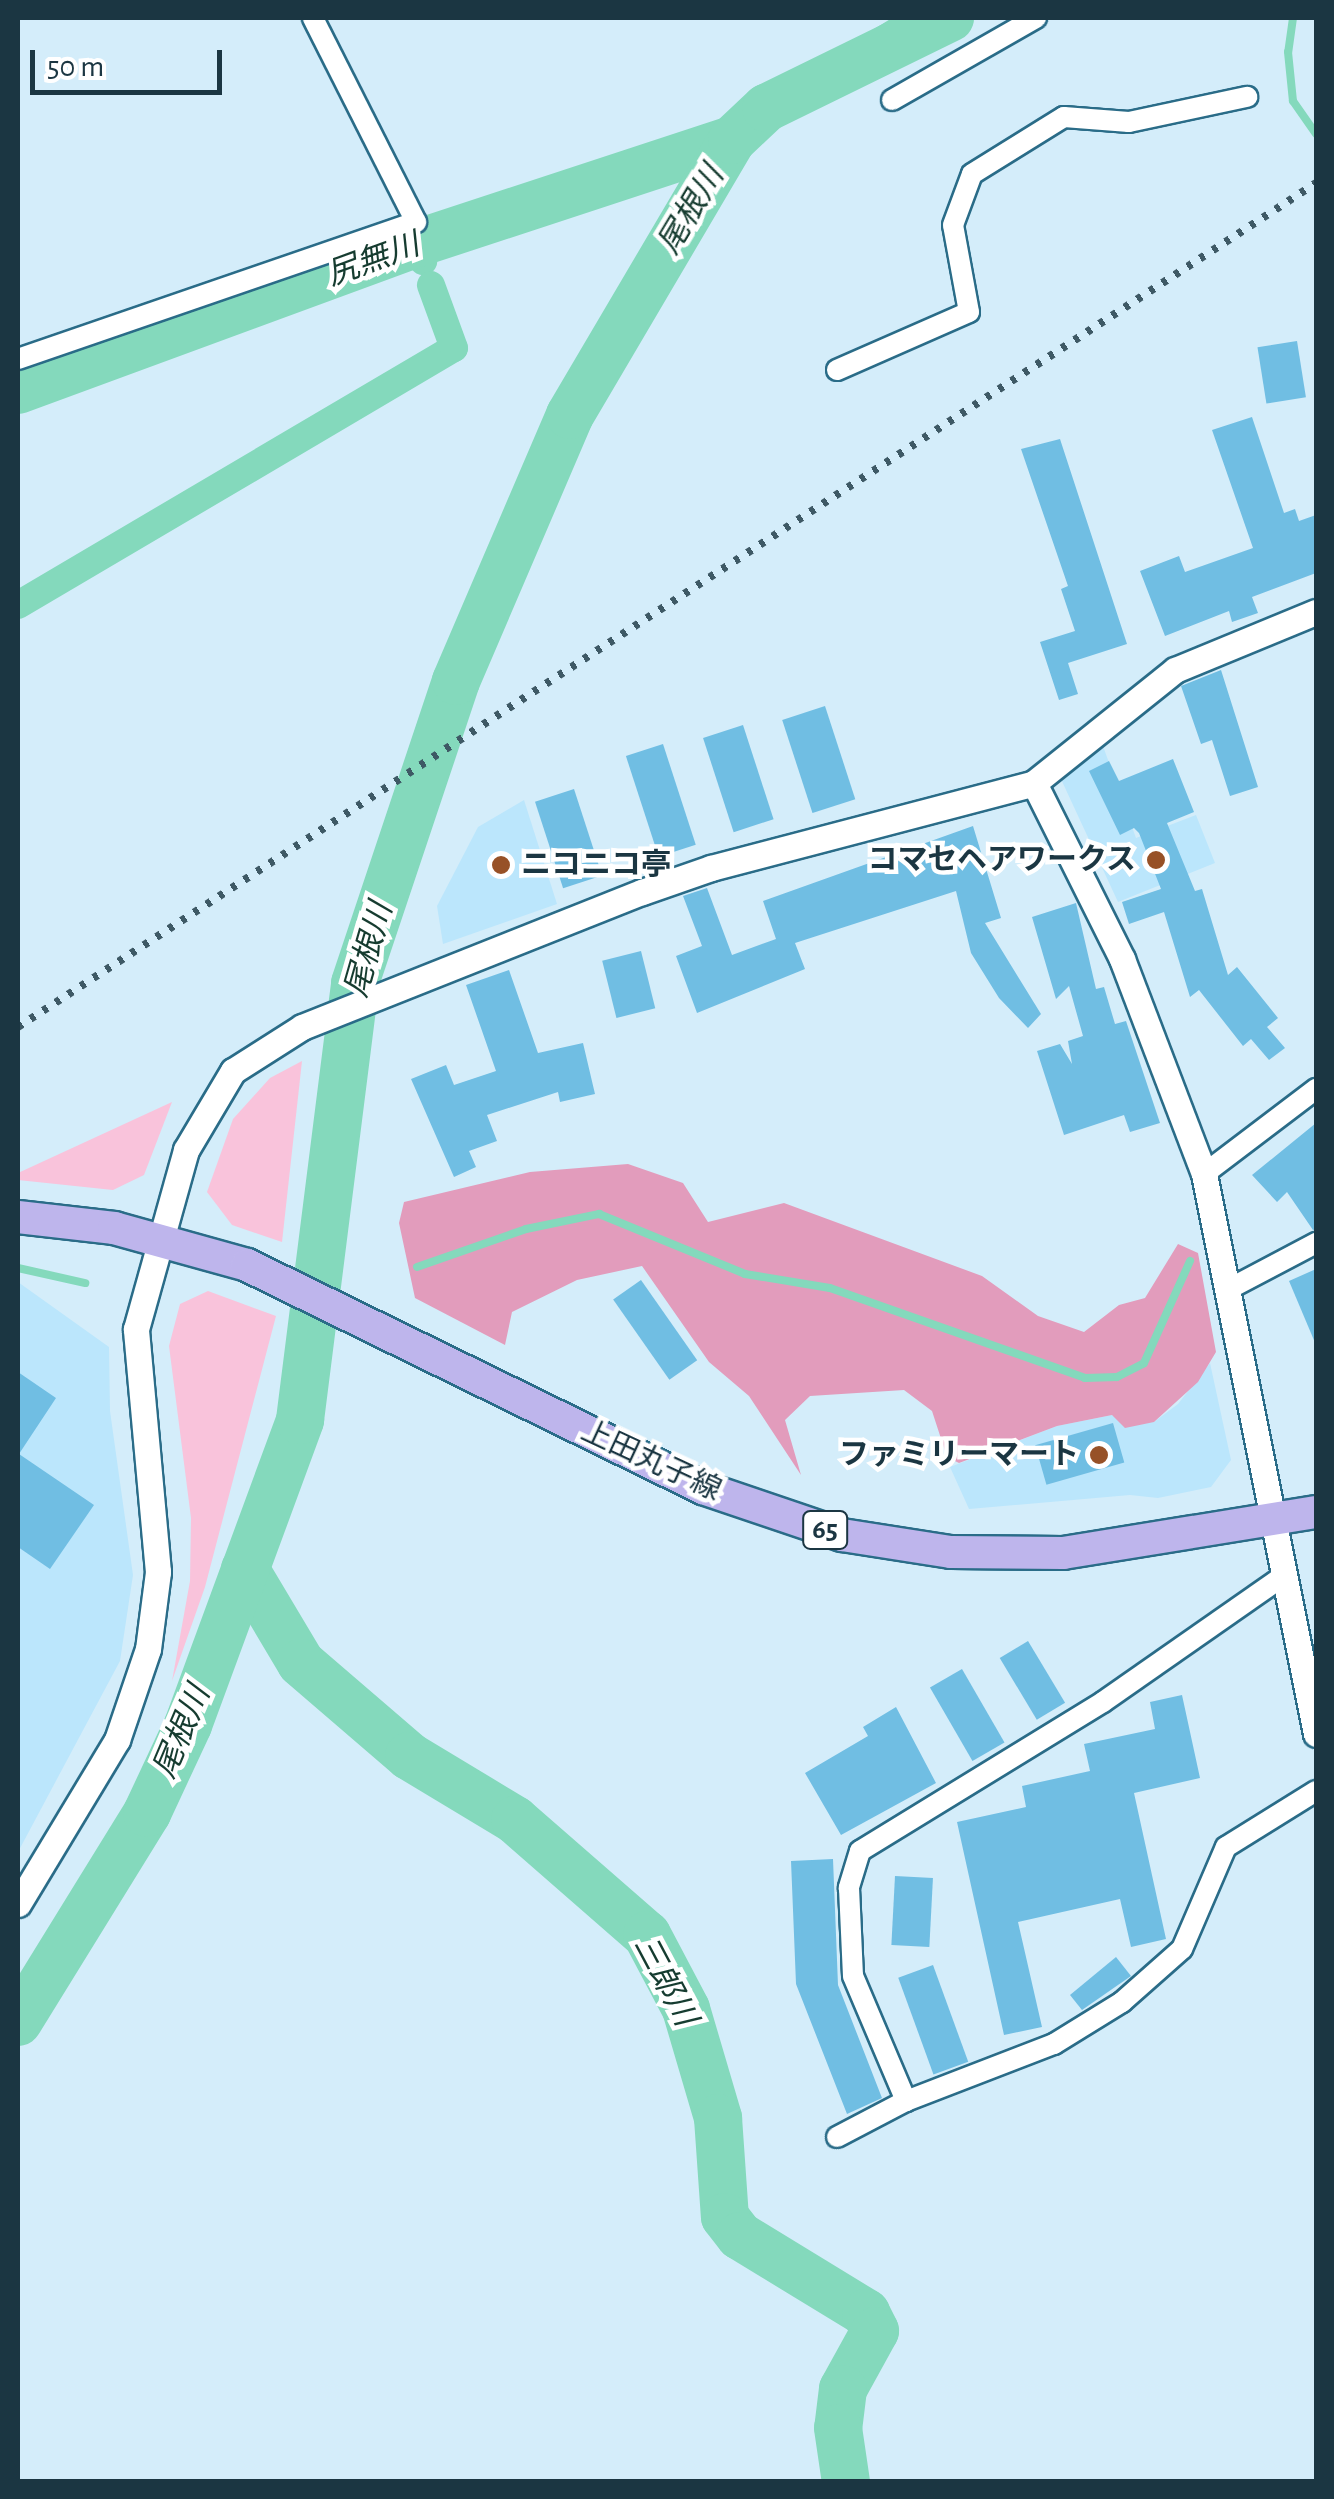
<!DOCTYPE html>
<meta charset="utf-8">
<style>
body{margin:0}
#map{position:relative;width:1334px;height:2499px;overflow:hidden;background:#d4edfa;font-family:"Alegreya Sans","Noto Sans JP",sans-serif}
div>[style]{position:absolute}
.built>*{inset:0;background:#bbe6fc}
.green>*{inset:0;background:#f9c3db}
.forest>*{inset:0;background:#e29cbc}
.water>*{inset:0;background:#84d9bc}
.stream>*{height:8px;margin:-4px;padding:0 4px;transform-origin:4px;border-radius:4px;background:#84d9bc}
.canal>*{height:28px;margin:-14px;padding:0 14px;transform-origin:14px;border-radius:14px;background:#84d9bc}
.river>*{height:48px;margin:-24px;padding:0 24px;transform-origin:24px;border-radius:24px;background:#84d9bc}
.building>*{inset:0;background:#70bee3;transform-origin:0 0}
.roads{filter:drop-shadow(2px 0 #2a6c88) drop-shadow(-2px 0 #2a6c88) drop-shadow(0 2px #2a6c88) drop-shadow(0 -2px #2a6c88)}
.minor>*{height:20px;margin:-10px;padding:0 10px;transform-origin:10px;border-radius:10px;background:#fff}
.tertiary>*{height:25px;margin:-12.5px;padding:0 12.5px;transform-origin:12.5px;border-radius:12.5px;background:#fff}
.primary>*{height:32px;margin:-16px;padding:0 16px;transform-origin:16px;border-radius:16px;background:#beb5ec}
.rail>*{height:8px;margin-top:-4px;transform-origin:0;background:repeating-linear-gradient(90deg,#3e5965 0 5px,transparent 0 15px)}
.dots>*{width:28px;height:28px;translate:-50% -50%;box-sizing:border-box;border:5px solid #fff;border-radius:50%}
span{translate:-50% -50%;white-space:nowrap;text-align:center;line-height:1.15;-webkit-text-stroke:9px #fff;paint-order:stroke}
.shield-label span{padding:2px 8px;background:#fff;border:2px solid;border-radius:8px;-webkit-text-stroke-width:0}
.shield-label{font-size:28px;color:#1b3642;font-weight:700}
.poi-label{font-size:30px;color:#1b3642;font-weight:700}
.right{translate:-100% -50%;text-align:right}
.left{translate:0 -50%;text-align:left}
.street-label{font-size:30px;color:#1b3642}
.water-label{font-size:32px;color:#163c30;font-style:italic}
.frame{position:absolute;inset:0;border:20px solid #1b3642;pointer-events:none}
.scale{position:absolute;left:30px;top:50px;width:192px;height:45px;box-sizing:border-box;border:5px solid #1b3642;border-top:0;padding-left:12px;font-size:30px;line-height:35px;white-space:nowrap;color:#1b3642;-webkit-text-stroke:8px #fff;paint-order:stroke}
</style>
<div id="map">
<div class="built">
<i style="clip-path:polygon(1103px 746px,1136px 838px,1196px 815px,1215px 863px,1118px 902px,1060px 777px)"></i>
<i style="clip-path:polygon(524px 800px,557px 904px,443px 944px,437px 906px,478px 827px)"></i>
<i style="clip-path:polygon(18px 1282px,109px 1347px,110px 1411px,133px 1575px,120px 1661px,18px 1852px)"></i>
<i style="clip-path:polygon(1210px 1363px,1231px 1460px,1211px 1487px,1158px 1498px,1130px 1495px,969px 1509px,950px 1467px,1057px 1426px,1112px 1415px,1154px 1422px,1178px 1404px)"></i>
</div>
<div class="green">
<i style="clip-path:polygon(302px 1061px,282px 1242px,232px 1225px,207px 1192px,233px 1119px,270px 1078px)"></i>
<i style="clip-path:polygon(172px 1102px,144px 1175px,113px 1190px,18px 1180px,18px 1173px)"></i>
<i style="clip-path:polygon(208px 1291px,276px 1316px,205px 1587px,172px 1681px,190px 1581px,191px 1518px,169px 1346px,180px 1304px)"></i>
</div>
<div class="forest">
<i style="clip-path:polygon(628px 1164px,683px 1183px,708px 1222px,784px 1203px,982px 1276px,1038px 1316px,1084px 1332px,1119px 1305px,1145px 1298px,1178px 1244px,1198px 1253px,1216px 1352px,1198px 1382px,1154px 1422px,1125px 1428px,1112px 1415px,1057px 1426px,959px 1463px,947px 1457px,932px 1411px,904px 1390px,810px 1396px,785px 1420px,801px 1475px,749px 1396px,709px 1362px,642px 1266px,577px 1280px,512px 1312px,505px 1345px,415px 1298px,399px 1223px,404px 1202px,530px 1172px)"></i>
</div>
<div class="water">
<i style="clip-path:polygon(892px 18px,935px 18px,796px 91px,732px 140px,743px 109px)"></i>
</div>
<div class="stream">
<i style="left:1293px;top:18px;width:34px;rotate:98deg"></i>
<i style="left:1288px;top:52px;width:49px;rotate:84.2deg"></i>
<i style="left:1293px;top:101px;width:40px;rotate:55.1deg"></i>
<i style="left:417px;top:1267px;width:115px;rotate:-19.2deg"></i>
<i style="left:526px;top:1229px;width:75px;rotate:-11.6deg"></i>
<i style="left:599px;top:1214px;width:158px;rotate:22.3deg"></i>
<i style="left:745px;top:1274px;width:86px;rotate:9.4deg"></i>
<i style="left:830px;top:1288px;width:270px;rotate:19.4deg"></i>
<i style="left:1085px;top:1378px;width:32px;rotate:-2deg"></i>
<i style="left:1117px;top:1377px;width:30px;rotate:-27deg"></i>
<i style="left:1144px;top:1363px;width:112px;rotate:-65.7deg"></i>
<i style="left:18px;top:1268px;width:69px;rotate:12.6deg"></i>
</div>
<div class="canal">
<i style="left:418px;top:243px;width:19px;rotate:74deg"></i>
<i style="left:18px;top:605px;width:506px;rotate:-30.52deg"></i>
<i style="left:454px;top:348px;width:67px;rotate:-110.1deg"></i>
</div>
<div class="river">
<i style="left:18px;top:390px;width:426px;rotate:-20.2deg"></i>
<i style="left:418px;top:243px;width:330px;rotate:-18.2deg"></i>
<i style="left:245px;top:1569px;width:109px;rotate:59.2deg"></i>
<i style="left:301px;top:1663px;width:143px;rotate:40.7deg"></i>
<i style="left:409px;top:1756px;width:124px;rotate:31.1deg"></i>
<i style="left:515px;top:1820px;width:175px;rotate:41.1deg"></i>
<i style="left:647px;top:1935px;width:84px;rotate:62.2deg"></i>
<i style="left:686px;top:2009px;width:114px;rotate:73.6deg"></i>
<i style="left:718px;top:2118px;width:99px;rotate:86deg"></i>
<i style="left:725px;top:2217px;width:24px;rotate:52deg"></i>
<i style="left:740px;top:2236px;width:148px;rotate:31.4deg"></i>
<i style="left:866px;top:2313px;width:20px;rotate:63deg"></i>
<i style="left:875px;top:2331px;width:66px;rotate:118.9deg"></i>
<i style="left:843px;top:2389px;width:39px;rotate:97deg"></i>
<i style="left:838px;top:2428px;width:55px;rotate:81.6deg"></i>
<i style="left:18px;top:2022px;width:246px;rotate:-58.3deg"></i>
<i style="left:147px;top:1813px;width:97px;rotate:-65deg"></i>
<i style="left:188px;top:1725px;width:325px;rotate:-69.8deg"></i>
<i style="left:300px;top:1420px;width:440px;rotate:-82.8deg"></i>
<i style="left:355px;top:983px;width:318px;rotate:-71.5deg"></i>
<i style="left:456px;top:681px;width:289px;rotate:-66.8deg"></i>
<i style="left:570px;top:415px;width:319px;rotate:-59.5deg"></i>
<i style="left:732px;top:140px;width:47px;rotate:-43.3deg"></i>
<i style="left:766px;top:108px;width:205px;rotate:-26.1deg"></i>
</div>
<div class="building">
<i style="left:1297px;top:341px;width:57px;height:40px;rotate:81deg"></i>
<i style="clip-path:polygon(1252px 417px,1284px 513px,1295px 509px,1299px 521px,1316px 515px,1316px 573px,1252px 597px,1258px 613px,1232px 622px,1229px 611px,1165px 636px,1140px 571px,1179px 556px,1185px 572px,1253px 548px,1212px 430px)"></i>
<i style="clip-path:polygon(1060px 439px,1127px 644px,1068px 663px,1078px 694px,1059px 700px,1040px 642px,1075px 631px,1061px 589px,1068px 586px,1021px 449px)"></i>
<i style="clip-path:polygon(1221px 670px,1258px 787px,1230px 796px,1212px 740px,1201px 744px,1181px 686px)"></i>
<i style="left:825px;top:706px;width:98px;height:45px;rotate:72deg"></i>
<i style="left:743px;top:725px;width:99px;height:42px;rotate:72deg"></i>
<i style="left:663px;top:744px;width:106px;height:39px;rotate:72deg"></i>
<i style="clip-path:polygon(1173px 759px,1194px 812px,1167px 823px,1195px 891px,1202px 889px,1228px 975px,1237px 967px,1278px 1018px,1267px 1027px,1285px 1048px,1269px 1060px,1251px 1039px,1243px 1046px,1199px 990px,1190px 997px,1164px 912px,1129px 924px,1122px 902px,1161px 889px,1139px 833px,1134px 828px,1120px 835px,1089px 771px,1109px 761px,1119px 781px)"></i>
<i style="left:574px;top:789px;width:91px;height:41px;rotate:72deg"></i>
<i style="clip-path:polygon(973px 826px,1001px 918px,985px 923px,1041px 1014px,1028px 1028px,999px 998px,971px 953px,956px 891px,795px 943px,805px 969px,697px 1013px,676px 956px,702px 946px,683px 896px,707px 888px,732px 955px,776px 939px,763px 901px)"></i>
<i style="clip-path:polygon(1076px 903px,1096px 989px,1104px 987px,1115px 1024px,1126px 1021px,1160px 1123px,1130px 1132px,1124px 1115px,1064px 1135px,1037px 1051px,1060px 1044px,1072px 1064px,1068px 1041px,1083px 1036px,1069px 986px,1056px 999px,1032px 917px)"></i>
<i style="left:641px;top:951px;width:59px;height:40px;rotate:76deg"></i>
<i style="clip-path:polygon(509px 970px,538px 1053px,583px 1043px,595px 1094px,560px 1102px,558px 1092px,487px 1115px,497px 1141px,469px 1151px,476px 1167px,454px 1177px,411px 1079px,446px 1065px,454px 1085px,496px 1071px,466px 985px)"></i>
<i style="clip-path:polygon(1316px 1123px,1316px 1229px,1313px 1230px,1287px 1192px,1277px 1202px,1252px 1175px)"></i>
<i style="clip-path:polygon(1316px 1269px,1316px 1345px,1289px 1281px)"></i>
<i style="left:641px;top:1280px;width:98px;height:34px;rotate:55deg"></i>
<i style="clip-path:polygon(18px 1372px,56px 1398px,19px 1454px,94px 1505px,50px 1569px,18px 1547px)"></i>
<i style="left:1113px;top:1423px;width:41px;height:81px;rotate:74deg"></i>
<i style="left:1028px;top:1641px;width:72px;height:33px;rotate:59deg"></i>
<i style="left:962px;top:1669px;width:85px;height:37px;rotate:60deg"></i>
<i style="clip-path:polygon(1182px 1695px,1200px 1778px,1134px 1793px,1166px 1939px,1131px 1947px,1120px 1899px,1018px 1922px,1042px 2027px,1004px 2035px,957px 1822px,1026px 1807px,1022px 1786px,1090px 1771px,1084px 1744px,1155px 1729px,1150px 1702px)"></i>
<i style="clip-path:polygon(896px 1707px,936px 1783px,841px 1835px,805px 1773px,868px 1736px,863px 1727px)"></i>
<i style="clip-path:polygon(833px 1859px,838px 1985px,882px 2098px,847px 2114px,796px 1984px,791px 1861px)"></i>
<i style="left:895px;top:1876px;width:38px;height:69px;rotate:3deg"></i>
<i style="clip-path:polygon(1116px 1957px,1131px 1976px,1082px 2010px,1070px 1995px)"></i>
<i style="left:933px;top:1965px;width:103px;height:37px;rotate:70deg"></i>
</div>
<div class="roads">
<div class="minor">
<i style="left:892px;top:100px;width:166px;rotate:-29.7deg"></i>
<i style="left:18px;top:359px;width:421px;rotate:-19deg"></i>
<i style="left:416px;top:222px;width:229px;rotate:-116.8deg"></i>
<i style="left:837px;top:370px;width:144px;rotate:-23.7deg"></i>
<i style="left:969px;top:312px;width:88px;rotate:-100.4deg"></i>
<i style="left:953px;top:225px;width:54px;rotate:-69.6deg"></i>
<i style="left:972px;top:174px;width:108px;rotate:-31.8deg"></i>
<i style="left:1064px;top:117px;width:65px;rotate:4.4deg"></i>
<i style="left:1129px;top:122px;width:121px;rotate:-12deg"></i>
<i style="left:1204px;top:1174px;width:141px;rotate:-37.2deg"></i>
<i style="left:1227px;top:1290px;width:101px;rotate:-27.8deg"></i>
<i style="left:1282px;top:1577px;width:218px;rotate:145.1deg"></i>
<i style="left:1103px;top:1702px;width:285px;rotate:148.5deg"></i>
<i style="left:860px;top:1851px;width:39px;rotate:107deg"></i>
<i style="left:849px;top:1888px;width:88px;rotate:87.4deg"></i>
<i style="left:853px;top:1976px;width:136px;rotate:67deg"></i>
<i style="left:906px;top:2101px;width:159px;rotate:-21.1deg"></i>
<i style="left:1054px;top:2044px;width:80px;rotate:-31.7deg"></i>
<i style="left:1122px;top:2002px;width:80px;rotate:-41.5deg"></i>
<i style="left:1182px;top:1949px;width:111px;rotate:-66.7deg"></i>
<i style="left:1226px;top:1847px;width:106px;rotate:-31.9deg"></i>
<i style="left:837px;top:2137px;width:78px;rotate:-27.6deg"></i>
</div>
<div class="tertiary">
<i style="left:1034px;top:783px;width:197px;rotate:63.4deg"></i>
<i style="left:1122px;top:959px;width:230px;rotate:69.1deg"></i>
<i style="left:1204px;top:1174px;width:571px;rotate:78.69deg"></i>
<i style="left:18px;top:1904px;width:192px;rotate:-58.9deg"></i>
<i style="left:117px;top:1740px;width:96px;rotate:-71.2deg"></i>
<i style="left:148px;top:1649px;width:78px;rotate:-82.6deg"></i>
<i style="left:158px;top:1572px;width:244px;rotate:-95.2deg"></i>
<i style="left:136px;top:1329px;width:186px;rotate:-74.4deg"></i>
<i style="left:186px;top:1150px;width:92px;rotate:-59.3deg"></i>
<i style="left:233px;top:1071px;width:82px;rotate:-32.5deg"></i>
<i style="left:302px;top:1027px;width:366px;rotate:-21.7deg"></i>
<i style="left:642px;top:892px;width:73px;rotate:-19.2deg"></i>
<i style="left:711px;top:868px;width:334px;rotate:-14.7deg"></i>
<i style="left:1034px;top:783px;width:181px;rotate:-38.7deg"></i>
<i style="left:1175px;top:670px;width:152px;rotate:-22.4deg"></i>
</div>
<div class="primary">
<i style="left:18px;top:1217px;width:97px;rotate:6.5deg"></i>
<i style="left:114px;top:1228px;width:138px;rotate:15.5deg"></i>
<i style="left:247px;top:1265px;width:508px;rotate:26.06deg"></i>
<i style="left:703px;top:1488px;width:147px;rotate:18.7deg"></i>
<i style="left:842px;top:1535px;width:110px;rotate:8.9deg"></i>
<i style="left:951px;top:1552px;width:112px;rotate:0.5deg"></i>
<i style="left:1063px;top:1553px;width:256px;rotate:-9.2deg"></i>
</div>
</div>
<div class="rail">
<i style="left:18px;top:1027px;width:1548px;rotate:-33.03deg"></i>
</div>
<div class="dots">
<i style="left:1156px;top:860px;background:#975127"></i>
<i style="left:501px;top:865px;background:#975127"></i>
<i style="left:1099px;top:1455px;background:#975127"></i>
</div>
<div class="shield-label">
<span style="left:825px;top:1530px">65</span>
</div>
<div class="poi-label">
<span class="right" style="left:1136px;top:860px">コマセヘアワークス</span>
<span class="left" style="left:521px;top:865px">ニコニコ亭</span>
<span class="right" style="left:1079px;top:1455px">ファミリーマート</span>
</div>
<div class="street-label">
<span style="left:651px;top:1461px;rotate:25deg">上田丸子線</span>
</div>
<div class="water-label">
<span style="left:691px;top:210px;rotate:-59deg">尾根川</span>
<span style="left:373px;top:260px;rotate:-20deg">尻無川</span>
<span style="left:369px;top:950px;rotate:-74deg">尾根川</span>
<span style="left:182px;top:1732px;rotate:-67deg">尾根川</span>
<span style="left:665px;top:1981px;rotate:62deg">三郎川</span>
</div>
<div class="frame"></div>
<div class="scale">50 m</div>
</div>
